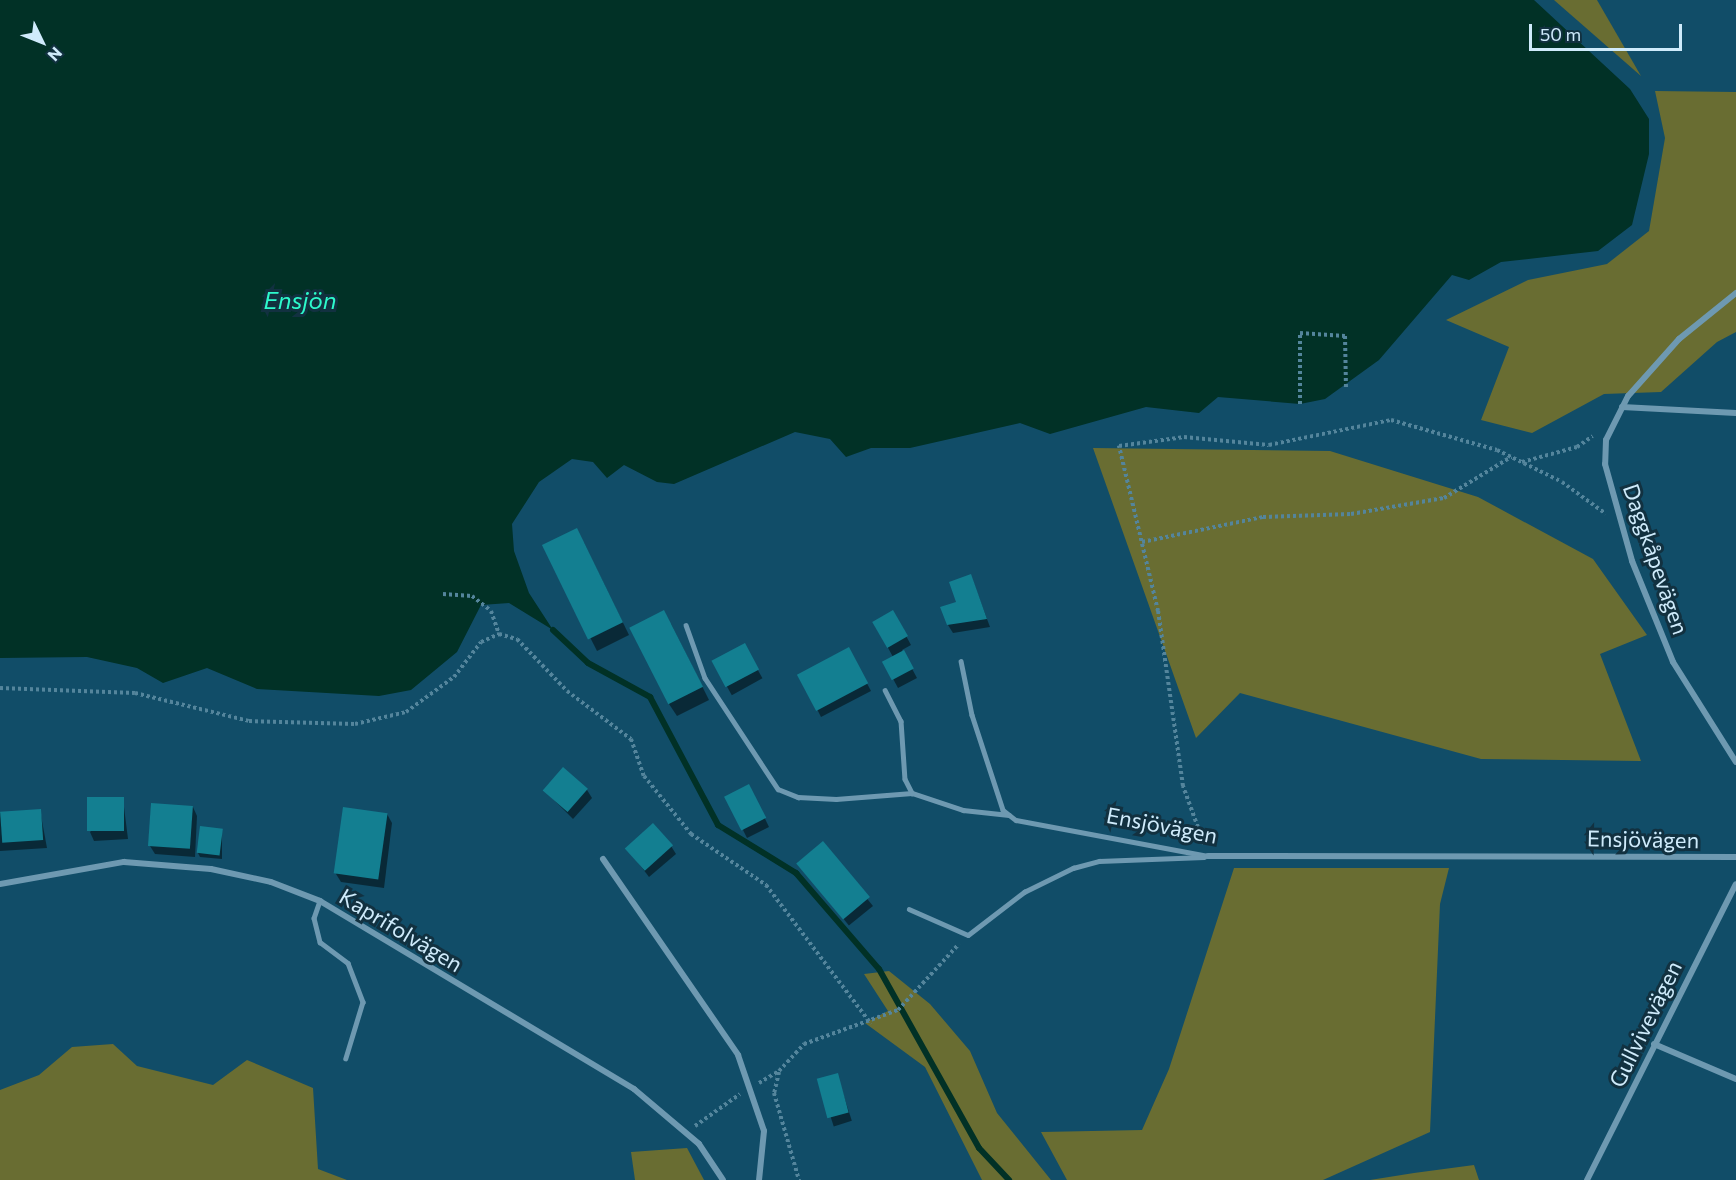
<!DOCTYPE html>
<meta charset="utf-8">
<style>
body{margin:0}
#map{position:relative;width:1736px;height:1180px;overflow:hidden;background:#114d68;font-family:Commissioner,sans-serif}
div>[style]{position:absolute}
.green>*{inset:0;background:#696d32}
.water>*{inset:0;background:#013126}
.shadow>*{inset:0;background:#0007;transform-origin:0 0}
.stream>*{height:6px;margin:-3px;padding:0 3px;transform-origin:3px;border-radius:3px;background:#013126}
.building>*{inset:0;background:#137f91;transform-origin:0 0}
.path>*{height:4px;margin-top:-2px;transform-origin:0;background:repeating-linear-gradient(90deg,#54859c 0 3px,transparent 0 6px)}
.service>*{height:4.5px;margin:-2.25px;padding:0 2.25px;transform-origin:2.25px;border-radius:2.25px;background:#6e99b1}
.minor>*{height:6px;margin:-3px;padding:0 3px;transform-origin:3px;border-radius:3px;background:#6e99b1}
span{translate:-50% -50%;white-space:nowrap;text-align:center;line-height:1.15;-webkit-text-stroke:6px #123140;paint-order:stroke}
.street-label{font-size:22px;color:#cfebfb}
.water-label{font-size:24px;color:#2df9cc;font-style:italic}
.north{position:absolute;left:12px;top:12px;width:60px;height:60px;-webkit-text-stroke:4px #123140;paint-order:stroke;rotate:133deg;font-size:16px;font-weight:700;line-height:24px;text-align:center;color:#cfebfb}
.north::after{content:'';display:block;margin:auto;width:21px;height:27px;background:#cfebfb;clip-path:polygon(50% 0,100% 100%,50% 72%,0 100%)}
.scale{position:absolute;left:1529px;top:24px;width:153px;height:27px;box-sizing:border-box;border:3px solid #cfebfb;border-top:0;padding-left:8px;font-size:18px;line-height:21px;white-space:nowrap;color:#cfebfb;-webkit-text-stroke:4px #123140;paint-order:stroke}
</style>
<div id="map">
<div class="green">
<i style="clip-path:polygon(1554px 0,1597px 0,1641px 76px)"></i>
<i style="clip-path:polygon(1655px 91px,1736px 92px,1736px 332px,1717px 342px,1661px 392px,1604px 394px,1532px 433px,1481px 420px,1509px 347px,1446px 320px,1528px 280px,1607px 264px,1649px 231px,1665px 138px)"></i>
<i style="clip-path:polygon(1093px 448px,1330px 451px,1478px 497px,1593px 559px,1647px 635px,1600px 654px,1641px 761px,1481px 759px,1240px 693px,1196px 738px)"></i>
<i style="clip-path:polygon(1234px 868px,1449px 868px,1440px 904px,1430px 1132px,1323px 1180px,1067px 1180px,1041px 1132px,1142px 1130px,1169px 1069px)"></i>
<i style="clip-path:polygon(889px 971px,930px 1004px,970px 1051px,997px 1113px,1051px 1180px,982px 1180px,925px 1067px,865px 1023px,888px 1011px,864px 974px)"></i>
<i style="clip-path:polygon(113px 1044px,137px 1066px,213px 1085px,247px 1060px,313px 1088px,318px 1169px,347px 1180px,0 1180px,0 1090px,39px 1075px,72px 1047px)"></i>
<i style="clip-path:polygon(687px 1148px,704px 1180px,635px 1180px,631px 1152px)"></i>
<i style="clip-path:polygon(1474px 1165px,1479px 1180px,1370px 1180px,1414px 1173px)"></i>
</div>
<div class="water">
<i style="clip-path:polygon(0 0,1534px 0,1630px 89px,1649px 119px,1649px 154px,1632px 225px,1598px 251px,1501px 262px,1469px 280px,1452px 275px,1379px 360px,1325px 399px,1300px 404px,1218px 397px,1199px 413px,1146px 407px,1050px 434px,1020px 423px,910px 448px,871px 448px,846px 457px,830px 439px,795px 432px,674px 484px,657px 482px,624px 465px,607px 478px,593px 462px,572px 459px,539px 482px,512px 524px,514px 551px,529px 593px,553px 630px,509px 603px,481px 605px,457px 652px,411px 690px,379px 696px,257px 689px,207px 668px,163px 683px,137px 668px,87px 657px,0 658px)"></i>
</div>
<div class="shadow">
<i style="clip-path:polygon(584px 543px,629px 635px,597px 651px,544px 546px)"></i>
<i style="clip-path:polygon(971px 576px,990px 627px,953px 633px,948px 625px)"></i>
<i style="clip-path:polygon(893px 612px,911px 645px,902px 650px,917px 678px,898px 688px,884px 662px,893px 657px,874px 622px)"></i>
<i style="clip-path:polygon(671px 624px,709px 700px,677px 716px,669px 704px)"></i>
<i style="left:744px;top:645px;width:38px;height:35px;rotate:61deg"></i>
<i style="clip-path:polygon(853px 657px,871px 691px,821px 717px,817px 709px)"></i>
<i style="clip-path:polygon(544px 790px,587px 790px,592px 798px,573px 819px)"></i>
<i style="clip-path:polygon(753px 794px,769px 827px,747px 838px,743px 830px)"></i>
<i style="clip-path:polygon(123px 799px,128px 839px,94px 841px,90px 832px)"></i>
<i style="clip-path:polygon(193px 807px,197px 816px,195px 857px,155px 854px,150px 846px)"></i>
<i style="clip-path:polygon(40px 810px,47px 848px,0 851px,0 813px)"></i>
<i style="clip-path:polygon(387px 814px,392px 823px,384px 888px,341px 882px,336px 874px)"></i>
<i style="clip-path:polygon(222px 830px,222px 859px,200px 857px,198px 853px)"></i>
<i style="left:822px;top:843px;width:81px;height:31px;rotate:51deg"></i>
<i style="clip-path:polygon(671px 846px,676px 854px,649px 877px,627px 848px)"></i>
<i style="left:837px;top:1075px;width:48px;height:19px;rotate:72deg"></i>
</div>
<div class="stream">
<i style="left:553px;top:630px;width:48px;rotate:43.3deg"></i>
<i style="left:588px;top:663px;width:71px;rotate:28.7deg"></i>
<i style="left:650px;top:697px;width:145px;rotate:62deg"></i>
<i style="left:718px;top:825px;width:92px;rotate:31.6deg"></i>
<i style="left:796px;top:873px;width:127px;rotate:49.2deg"></i>
<i style="left:879px;top:969px;width:205px;rotate:60.8deg"></i>
<i style="left:979px;top:1148px;width:44px;rotate:46.8deg"></i>
</div>
<div class="building">
<i style="left:577px;top:528px;width:105px;height:39px;rotate:64deg"></i>
<i style="clip-path:polygon(971px 574px,987px 619px,947px 625px,940px 607px,956px 602px,949px 582px)"></i>
<i style="left:664px;top:610px;width:86px;height:39px;rotate:63deg"></i>
<i style="left:893px;top:610px;width:30px;height:24px;rotate:60deg"></i>
<i style="left:745px;top:643px;width:30px;height:38px;rotate:62deg"></i>
<i style="left:849px;top:647px;width:41px;height:59px;rotate:62deg"></i>
<i style="left:904px;top:650px;width:21px;height:25px;rotate:62deg"></i>
<i style="left:563px;top:767px;width:33px;height:31px;rotate:41deg"></i>
<i style="left:749px;top:784px;width:38px;height:28px;rotate:63deg"></i>
<i style="left:124px;top:797px;width:34px;height:37px;rotate:90deg"></i>
<i style="left:151px;top:803px;width:42px;height:43px;rotate:4deg"></i>
<i style="left:343px;top:807px;width:45px;height:67px;rotate:8deg"></i>
<i style="left:41px;top:809px;width:31px;height:41px;rotate:86deg"></i>
<i style="left:653px;top:823px;width:30px;height:38px;rotate:48deg"></i>
<i style="left:200px;top:826px;width:23px;height:27px;rotate:7deg"></i>
<i style="left:823px;top:841px;width:73px;height:35px;rotate:50deg"></i>
<i style="left:838px;top:1073px;width:41px;height:22px;rotate:75deg"></i>
</div>
<div class="path">
<i style="left:1300px;top:404px;width:71px;rotate:-90deg"></i>
<i style="left:1300px;top:333px;width:45px;rotate:3.8deg"></i>
<i style="left:1345px;top:336px;width:52px;rotate:88.9deg"></i>
<i style="left:1522px;top:462px;width:57px;rotate:-15.3deg"></i>
<i style="left:1577px;top:447px;width:19px;rotate:-35deg"></i>
<i style="left:1142px;top:542px;width:124px;rotate:-11.7deg"></i>
<i style="left:1263px;top:517px;width:88px;rotate:-2deg"></i>
<i style="left:1351px;top:514px;width:94px;rotate:-9.8deg"></i>
<i style="left:1444px;top:498px;width:79px;rotate:-31.5deg"></i>
<i style="left:443px;top:594px;width:29px;rotate:4deg"></i>
<i style="left:472px;top:596px;width:24px;rotate:38deg"></i>
<i style="left:491px;top:611px;width:24px;rotate:71deg"></i>
<i style="left:0;top:688px;width:135px;rotate:2.1deg"></i>
<i style="left:135px;top:693px;width:117px;rotate:13.8deg"></i>
<i style="left:249px;top:721px;width:106px;rotate:1.6deg"></i>
<i style="left:355px;top:724px;width:52px;rotate:-13.2deg"></i>
<i style="left:406px;top:712px;width:59px;rotate:-36.1deg"></i>
<i style="left:454px;top:677px;width:44px;rotate:-52.4deg"></i>
<i style="left:481px;top:642px;width:20px;rotate:-24deg"></i>
<i style="left:499px;top:634px;width:19px;rotate:16deg"></i>
<i style="left:517px;top:639px;width:72px;rotate:46.1deg"></i>
<i style="left:567px;top:691px;width:80px;rotate:36.9deg"></i>
<i style="left:631px;top:739px;width:39px;rotate:71deg"></i>
<i style="left:644px;top:776px;width:75px;rotate:51deg"></i>
<i style="left:691px;top:834px;width:91px;rotate:34.2deg"></i>
<i style="left:766px;top:885px;width:174px;rotate:52.9deg"></i>
<i style="left:1204px;top:844px;width:62px;rotate:-109.9deg"></i>
<i style="left:1183px;top:786px;width:177px;rotate:-98.1deg"></i>
<i style="left:1158px;top:611px;width:170px;rotate:-103.3deg"></i>
<i style="left:1119px;top:446px;width:66px;rotate:-7.9deg"></i>
<i style="left:1184px;top:437px;width:85px;rotate:5.4deg"></i>
<i style="left:1269px;top:445px;width:125px;rotate:-11.6deg"></i>
<i style="left:1391px;top:420px;width:110px;rotate:15.8deg"></i>
<i style="left:1497px;top:450px;width:72px;rotate:26.2deg"></i>
<i style="left:1562px;top:482px;width:54px;rotate:36deg"></i>
<i style="left:779px;top:1072px;width:22px;rotate:103deg"></i>
<i style="left:774px;top:1093px;width:91px;rotate:74deg"></i>
<i style="left:759px;top:1083px;width:23px;rotate:-31deg"></i>
<i style="left:779px;top:1071px;width:37px;rotate:-47deg"></i>
<i style="left:804px;top:1044px;width:100px;rotate:-19.9deg"></i>
<i style="left:898px;top:1010px;width:90px;rotate:-47.3deg"></i>
<i style="left:695px;top:1126px;width:55px;rotate:-35.4deg"></i>
</div>
<div class="service">
<i style="left:686px;top:625px;width:56px;rotate:70.3deg"></i>
<i style="left:705px;top:678px;width:133px;rotate:56.7deg"></i>
<i style="left:778px;top:789px;width:22px;rotate:22deg"></i>
<i style="left:798px;top:797px;width:38px;rotate:3deg"></i>
<i style="left:836px;top:799px;width:76px;rotate:-4.5deg"></i>
<i style="left:912px;top:793px;width:54px;rotate:18.4deg"></i>
<i style="left:963px;top:810px;width:46px;rotate:6.2deg"></i>
<i style="left:961px;top:661px;width:55px;rotate:78.5deg"></i>
<i style="left:972px;top:715px;width:100px;rotate:71.9deg"></i>
<i style="left:1003px;top:810px;width:16px;rotate:38deg"></i>
<i style="left:1016px;top:820px;width:195px;rotate:10.6deg"></i>
<i style="left:885px;top:690px;width:35px;rotate:63deg"></i>
<i style="left:901px;top:721px;width:58px;rotate:86.1deg"></i>
<i style="left:905px;top:779px;width:16px;rotate:63deg"></i>
<i style="left:320px;top:901px;width:18px;rotate:109deg"></i>
<i style="left:314px;top:918px;width:25px;rotate:76deg"></i>
<i style="left:320px;top:942px;width:35px;rotate:37deg"></i>
<i style="left:348px;top:963px;width:42px;rotate:69deg"></i>
<i style="left:363px;top:1002px;width:59px;rotate:106.9deg"></i>
<i style="left:909px;top:909px;width:64px;rotate:23.8deg"></i>
<i style="left:968px;top:935px;width:71px;rotate:-37.5deg"></i>
<i style="left:1024px;top:892px;width:55px;rotate:-26.1deg"></i>
<i style="left:1073px;top:868px;width:27px;rotate:-15deg"></i>
<i style="left:1099px;top:861px;width:105px;rotate:-2.2deg"></i>
</div>
<div class="minor">
<i style="left:1736px;top:293px;width:73px;rotate:141.1deg"></i>
<i style="left:1679px;top:339px;width:76px;rotate:131.8deg"></i>
<i style="left:1628px;top:396px;width:49px;rotate:116.6deg"></i>
<i style="left:1606px;top:440px;width:24px;rotate:92deg"></i>
<i style="left:1605px;top:464px;width:101px;rotate:74.4deg"></i>
<i style="left:1632px;top:561px;width:109px;rotate:67.9deg"></i>
<i style="left:1673px;top:662px;width:118px;rotate:57.8deg"></i>
<i style="left:1622px;top:407px;width:114px;rotate:3deg"></i>
<i style="left:1208px;top:856px;width:528px;rotate:0.11deg"></i>
<i style="left:603px;top:859px;width:238px;rotate:55.4deg"></i>
<i style="left:738px;top:1055px;width:80px;rotate:71.1deg"></i>
<i style="left:764px;top:1131px;width:49px;rotate:95.8deg"></i>
<i style="left:0;top:884px;width:126px;rotate:-10.1deg"></i>
<i style="left:124px;top:862px;width:87px;rotate:4.6deg"></i>
<i style="left:211px;top:869px;width:61px;rotate:12.2deg"></i>
<i style="left:271px;top:882px;width:53px;rotate:21.2deg"></i>
<i style="left:320px;top:901px;width:366px;rotate:30.9deg"></i>
<i style="left:634px;top:1089px;width:85px;rotate:40.2deg"></i>
<i style="left:699px;top:1144px;width:43px;rotate:56.3deg"></i>
<i style="left:1654px;top:1044px;width:89px;rotate:23.1deg"></i>
<i style="left:1587px;top:1180px;width:331px;rotate:-63.3deg"></i>
</div>
<div class="street-label">
<span style="left:1656px;top:559px;rotate:71deg">Daggkåpevägen</span>
<span style="left:1162px;top:825px;rotate:11deg">Ensjövägen</span>
<span style="left:1643px;top:839px;rotate:1deg">Ensjövägen</span>
<span style="left:401px;top:930px;rotate:31deg">Kaprifolvägen</span>
<span style="left:1645px;top:1024px;rotate:-64deg">Gullvivevägen</span>
</div>
<div class="water-label">
<span style="left:300px;top:300px">Ensjön</span>
</div>
<div class="north">N</div>
<div class="scale">50 m</div>
</div>
